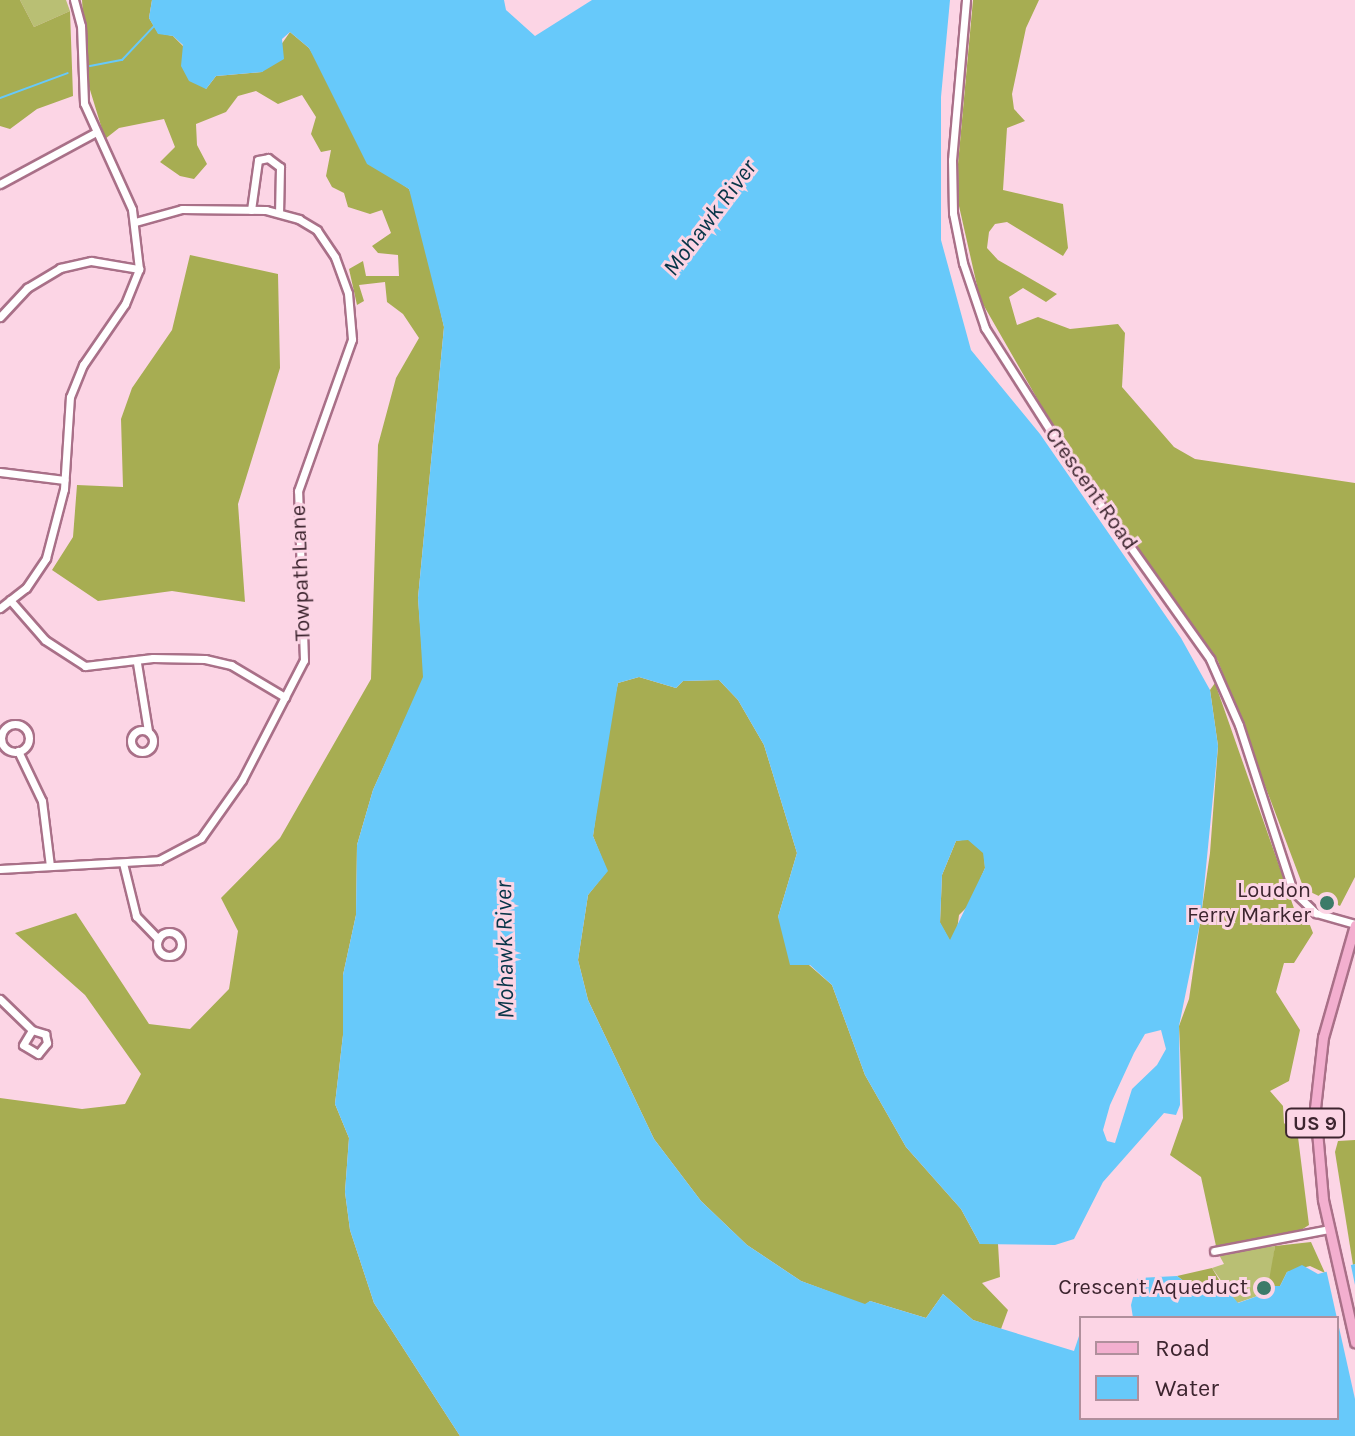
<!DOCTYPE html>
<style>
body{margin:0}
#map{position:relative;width:1355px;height:1436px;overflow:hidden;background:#fcd5e5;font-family:Karla,sans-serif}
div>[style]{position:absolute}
.green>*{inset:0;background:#b9bf74}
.forest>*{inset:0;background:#a7ad52}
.water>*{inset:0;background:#67c9fa}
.pier>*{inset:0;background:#fcd5e5}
.stream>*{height:2px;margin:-1px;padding:0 1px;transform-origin:1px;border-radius:1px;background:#67c9fa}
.roads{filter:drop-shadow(2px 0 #a97088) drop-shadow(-2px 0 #a97088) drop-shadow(0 2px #a97088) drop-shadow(0 -2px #a97088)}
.minor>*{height:7px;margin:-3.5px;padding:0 3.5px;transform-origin:3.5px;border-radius:3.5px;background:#fff}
.minor>.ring{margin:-3.5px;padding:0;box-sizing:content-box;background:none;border:7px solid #fff;border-radius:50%}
.major>*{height:9px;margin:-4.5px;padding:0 4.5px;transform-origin:4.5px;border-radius:4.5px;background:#f3afcf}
.dots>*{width:22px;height:22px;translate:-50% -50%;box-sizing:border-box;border:4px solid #fcd5e5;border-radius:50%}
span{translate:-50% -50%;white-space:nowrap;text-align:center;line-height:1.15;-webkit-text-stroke:6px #fcd5e5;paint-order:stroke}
.shield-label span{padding:2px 6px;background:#fcd5e5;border:2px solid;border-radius:6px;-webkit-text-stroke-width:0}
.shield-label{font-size:20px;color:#3d252f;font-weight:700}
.street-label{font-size:22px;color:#3d252f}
.poi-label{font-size:22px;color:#3d252f}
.right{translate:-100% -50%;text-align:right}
.water-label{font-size:24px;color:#073548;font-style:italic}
.legend{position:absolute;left:1079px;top:1316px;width:260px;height:104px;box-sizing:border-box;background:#fcd5e5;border:2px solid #b08f9c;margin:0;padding:10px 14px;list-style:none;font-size:24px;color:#3d252f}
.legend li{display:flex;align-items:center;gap:16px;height:40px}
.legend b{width:40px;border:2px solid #b08f9c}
</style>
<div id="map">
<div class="green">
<i style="clip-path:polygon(20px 0,66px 0,70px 11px,34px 27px)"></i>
<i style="clip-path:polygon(1275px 1246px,1269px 1292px,1237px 1303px,1212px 1268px,1224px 1264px,1218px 1253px)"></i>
</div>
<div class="forest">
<i style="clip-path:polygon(0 0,20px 0,34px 27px,70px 11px,73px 96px,37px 109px,10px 129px,0 126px)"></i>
<i style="clip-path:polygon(82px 0,152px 0,149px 18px,158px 33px,173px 36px,183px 46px,206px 89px,216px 76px,262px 72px,290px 32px,309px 48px,390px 176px,409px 189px,417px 208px,444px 327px,418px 598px,424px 677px,373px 790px,357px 845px,356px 915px,343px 975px,343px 1035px,335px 1104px,349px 1138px,345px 1192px,350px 1230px,374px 1303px,460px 1436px,0 1436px,0 1098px,82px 1109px,125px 1104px,141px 1074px,85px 995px,15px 933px,76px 913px,149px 1024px,190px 1029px,229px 989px,238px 931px,221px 898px,280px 838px,371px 679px,378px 445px,396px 378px,419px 338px,403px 314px,387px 302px,385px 282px,359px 285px,364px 301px,357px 305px,349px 269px,363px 261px,366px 276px,399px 276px,398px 255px,378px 253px,372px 246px,391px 233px,382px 210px,370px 214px,348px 207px,344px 193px,332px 187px,326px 176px,331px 150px,321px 152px,311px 134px,316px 117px,302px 95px,278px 104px,256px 91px,238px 96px,226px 112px,196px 124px,197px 145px,207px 164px,194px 179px,180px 176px,160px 162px,175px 147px,164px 119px,119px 128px,105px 139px,87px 80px)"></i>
<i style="clip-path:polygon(973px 0,1039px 0,1026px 28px,1012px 94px,1014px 109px,1025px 121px,1007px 128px,1003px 190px,1063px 204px,1068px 248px,1063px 256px,1007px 222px,995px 224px,989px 232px,987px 248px,998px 260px,1057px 294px,1046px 302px,1023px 288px,1009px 297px,1017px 325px,1038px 317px,1070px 329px,1118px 324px,1125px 333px,1122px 387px,1174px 447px,1195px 459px,1355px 483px,1355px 877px,1340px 906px,1304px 889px,1218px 661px,1058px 435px,980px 299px,959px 206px,958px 164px)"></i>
<i style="clip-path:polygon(190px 255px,278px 274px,280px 368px,238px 504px,245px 602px,172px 591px,98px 601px,52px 570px,73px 537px,77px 485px,123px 487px,121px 419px,132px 388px,172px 330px)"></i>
<i style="clip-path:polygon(639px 677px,676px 688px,683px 681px,719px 680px,738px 700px,764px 745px,797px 853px,778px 917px,809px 965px,832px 985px,865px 1075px,906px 1147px,961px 1209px,980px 1244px,998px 1244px,1000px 1277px,982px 1283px,1008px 1310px,1001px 1329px,973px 1320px,943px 1294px,926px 1318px,870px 1301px,865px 1305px,801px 1281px,747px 1245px,701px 1201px,654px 1139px,588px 1000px,578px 960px,588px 895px,607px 871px,593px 836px,607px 732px,618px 683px)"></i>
<i style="clip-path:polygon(1215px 683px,1296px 914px,1308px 920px,1313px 933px,1294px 963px,1284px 963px,1276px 992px,1300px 1030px,1289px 1081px,1270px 1091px,1283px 1106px,1284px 1123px,1298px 1137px,1309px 1225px,1298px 1232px,1216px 1246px,1201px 1177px,1170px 1155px,1183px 1118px,1179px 1026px,1189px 999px,1210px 853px,1218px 746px,1210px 690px)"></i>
<i style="clip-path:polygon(968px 839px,984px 853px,985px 868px,969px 905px,959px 915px,956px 938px,950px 941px,940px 923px,942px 875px,956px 841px)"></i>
<i style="clip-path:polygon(1355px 1140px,1355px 1264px,1353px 1265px,1335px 1152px,1338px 1141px)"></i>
<i style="clip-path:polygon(1311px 1242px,1325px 1273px,1310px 1266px,1287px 1272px,1280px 1286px,1268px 1286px,1275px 1246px)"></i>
<i style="clip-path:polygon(1212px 1268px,1221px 1283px,1192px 1287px,1177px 1276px)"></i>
</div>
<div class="water">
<i style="clip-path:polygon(evenodd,152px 0,504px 0,506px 10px,535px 36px,592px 0,950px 0,941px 97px,941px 240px,971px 350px,1040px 434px,1181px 638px,1210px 690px,1218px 746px,1201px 918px,1179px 1026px,1180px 1105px,1176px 1115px,1164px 1113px,1103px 1182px,1074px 1239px,1055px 1245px,980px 1244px,961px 1209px,906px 1147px,865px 1075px,832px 985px,810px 965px,790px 965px,778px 917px,797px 853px,764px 745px,738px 700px,719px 680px,683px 681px,676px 688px,639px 677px,618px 683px,593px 836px,608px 871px,588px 895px,578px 960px,588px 1000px,654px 1139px,701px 1201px,747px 1245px,801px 1281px,865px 1304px,870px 1301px,926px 1318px,943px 1294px,973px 1320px,1074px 1351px,1080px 1333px,1081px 1418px,1337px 1418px,1337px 1318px,1133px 1318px,1131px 1305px,1138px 1278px,1177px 1276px,1192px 1287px,1221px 1283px,1238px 1303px,1269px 1292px,1268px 1286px,1280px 1286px,1287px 1272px,1302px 1265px,1318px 1274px,1355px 1264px,1355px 1436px,460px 1436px,374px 1303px,350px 1230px,345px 1192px,349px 1138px,335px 1104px,343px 1035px,343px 975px,356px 915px,357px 845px,373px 790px,423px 677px,418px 598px,444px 327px,409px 189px,367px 164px,309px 48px,290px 32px,282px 39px,284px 59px,262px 72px,216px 76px,206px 89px,189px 81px,181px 66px,183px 45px,173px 36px,158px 34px,149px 18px,152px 0,968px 840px,983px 853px,985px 868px,950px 940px,940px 922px,942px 875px,956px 841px,968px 840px,152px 0,1161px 1030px,1166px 1049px,1157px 1065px,1132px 1089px,1115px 1143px,1107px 1141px,1103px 1130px,1110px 1105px,1134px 1053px,1145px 1034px,1161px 1030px)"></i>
</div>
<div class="pier">
<i style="clip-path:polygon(1350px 1261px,1355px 1285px,1355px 1399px,1326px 1269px)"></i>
</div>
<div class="stream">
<i style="left:90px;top:66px;width:33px;rotate:-11deg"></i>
<i style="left:122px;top:60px;width:48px;rotate:-46.7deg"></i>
<i style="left:0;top:98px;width:72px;rotate:-20.2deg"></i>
</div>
<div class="roads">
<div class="minor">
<i style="left:966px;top:0;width:161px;rotate:95deg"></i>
<i style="left:952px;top:160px;width:53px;rotate:88.9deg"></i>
<i style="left:953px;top:213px;width:51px;rotate:78.7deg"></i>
<i style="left:963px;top:263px;width:69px;rotate:71.3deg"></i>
<i style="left:985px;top:328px;width:164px;rotate:57.5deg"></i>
<i style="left:1073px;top:466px;width:237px;rotate:54.6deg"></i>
<i style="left:1210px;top:659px;width:72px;rotate:66.3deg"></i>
<i style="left:1239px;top:725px;width:175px;rotate:72deg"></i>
<i style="left:1293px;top:891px;width:32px;rotate:44deg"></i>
<i style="left:1316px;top:913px;width:41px;rotate:15.8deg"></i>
<i style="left:0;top:184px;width:109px;rotate:-28.4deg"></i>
<i style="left:251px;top:210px;width:50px;rotate:-82deg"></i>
<i style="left:258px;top:160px;width:10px;rotate:-11deg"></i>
<i style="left:268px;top:158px;width:15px;rotate:37deg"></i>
<i style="left:280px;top:167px;width:46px;rotate:91.2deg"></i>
<i style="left:0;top:317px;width:40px;rotate:-47deg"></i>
<i style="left:27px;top:288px;width:39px;rotate:-31deg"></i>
<i style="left:60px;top:268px;width:32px;rotate:-13deg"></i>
<i style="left:91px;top:261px;width:49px;rotate:9.5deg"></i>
<i style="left:0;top:472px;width:65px;rotate:7deg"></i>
<i style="left:10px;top:600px;width:53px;rotate:48.8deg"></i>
<i style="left:45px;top:640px;width:48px;rotate:33deg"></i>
<i style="left:85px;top:666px;width:68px;rotate:-6.7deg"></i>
<i style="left:153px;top:658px;width:52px;rotate:1.1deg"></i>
<i style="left:205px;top:659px;width:27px;rotate:13deg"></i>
<i style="left:231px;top:665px;width:63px;rotate:30.7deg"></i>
<i style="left:0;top:608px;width:33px;rotate:-38deg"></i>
<i style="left:26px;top:588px;width:36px;rotate:-56deg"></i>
<i style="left:46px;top:558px;width:71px;rotate:-75.4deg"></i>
<i style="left:64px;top:489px;width:92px;rotate:-86.3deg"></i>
<i style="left:70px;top:397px;width:35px;rotate:-68deg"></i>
<i style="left:83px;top:365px;width:74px;rotate:-55.5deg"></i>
<i style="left:125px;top:304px;width:38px;rotate:-68deg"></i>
<i style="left:139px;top:269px;width:60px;rotate:-96.7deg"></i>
<i style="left:132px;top:209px;width:116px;rotate:-114.4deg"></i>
<i style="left:84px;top:103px;width:77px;rotate:-92.2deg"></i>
<i style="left:81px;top:26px;width:27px;rotate:-105deg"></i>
<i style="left:137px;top:663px;width:69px;rotate:80.8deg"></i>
<i class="ring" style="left:1px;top:724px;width:21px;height:21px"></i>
<i class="ring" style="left:131px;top:730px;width:15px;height:15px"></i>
<i style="left:18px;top:751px;width:55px;rotate:64.4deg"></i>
<i style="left:42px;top:801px;width:65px;rotate:83deg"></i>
<i style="left:123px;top:863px;width:55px;rotate:76.2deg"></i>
<i style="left:136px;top:916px;width:32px;rotate:46deg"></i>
<i style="left:0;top:869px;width:159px;rotate:-3.2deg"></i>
<i style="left:159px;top:860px;width:47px;rotate:-27.6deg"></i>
<i style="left:201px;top:838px;width:71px;rotate:-54.7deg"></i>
<i style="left:242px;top:780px;width:135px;rotate:-62.7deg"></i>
<i style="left:304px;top:660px;width:169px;rotate:-92deg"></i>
<i style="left:298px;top:491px;width:161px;rotate:-70.4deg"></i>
<i style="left:352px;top:339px;width:46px;rotate:-95deg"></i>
<i style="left:348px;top:293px;width:38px;rotate:-110deg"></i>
<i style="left:335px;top:257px;width:32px;rotate:-124deg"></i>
<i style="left:317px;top:230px;width:21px;rotate:-149deg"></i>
<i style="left:299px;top:219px;width:34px;rotate:-165deg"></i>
<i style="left:266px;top:210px;width:84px;rotate:-179.3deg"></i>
<i style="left:182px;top:209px;width:49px;rotate:164.5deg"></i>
<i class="ring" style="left:157px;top:932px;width:17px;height:17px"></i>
<i style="left:0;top:999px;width:45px;rotate:44.1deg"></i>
<i style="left:32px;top:1030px;width:14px;rotate:17deg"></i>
<i style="left:45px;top:1034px;width:9px;rotate:77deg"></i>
<i style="left:47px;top:1043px;width:14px;rotate:129deg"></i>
<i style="left:38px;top:1054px;width:17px;rotate:-149deg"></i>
<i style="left:23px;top:1045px;width:17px;rotate:-59deg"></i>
<i style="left:1214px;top:1251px;width:117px;rotate:-10.8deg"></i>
</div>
<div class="major">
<i style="left:1355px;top:925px;width:116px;rotate:105.9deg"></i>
<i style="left:1323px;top:1037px;width:71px;rotate:96.4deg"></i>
<i style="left:1315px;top:1108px;width:92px;rotate:85deg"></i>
<i style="left:1323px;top:1200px;width:146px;rotate:77.3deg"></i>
</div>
</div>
<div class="dots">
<i style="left:1327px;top:903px;background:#3c7b69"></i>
<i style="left:1264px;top:1288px;background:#3c7b69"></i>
</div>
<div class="shield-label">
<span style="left:1315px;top:1123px">US 9</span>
</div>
<div class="street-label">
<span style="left:1091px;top:489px;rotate:55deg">Crescent Road</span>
<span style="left:301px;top:573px;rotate:-92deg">Towpath Lane</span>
</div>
<div class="poi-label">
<span class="right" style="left:1311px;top:903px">Loudon<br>Ferry Marker</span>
<span class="right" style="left:1248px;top:1288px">Crescent Aqueduct</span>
</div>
<div class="water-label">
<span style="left:710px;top:218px;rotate:-53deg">Mohawk River</span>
<span style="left:505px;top:950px;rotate:-91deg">Mohawk River</span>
</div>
<ul class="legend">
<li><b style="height:10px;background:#f3afcf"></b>Road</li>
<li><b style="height:22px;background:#67c9fa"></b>Water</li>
</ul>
</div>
